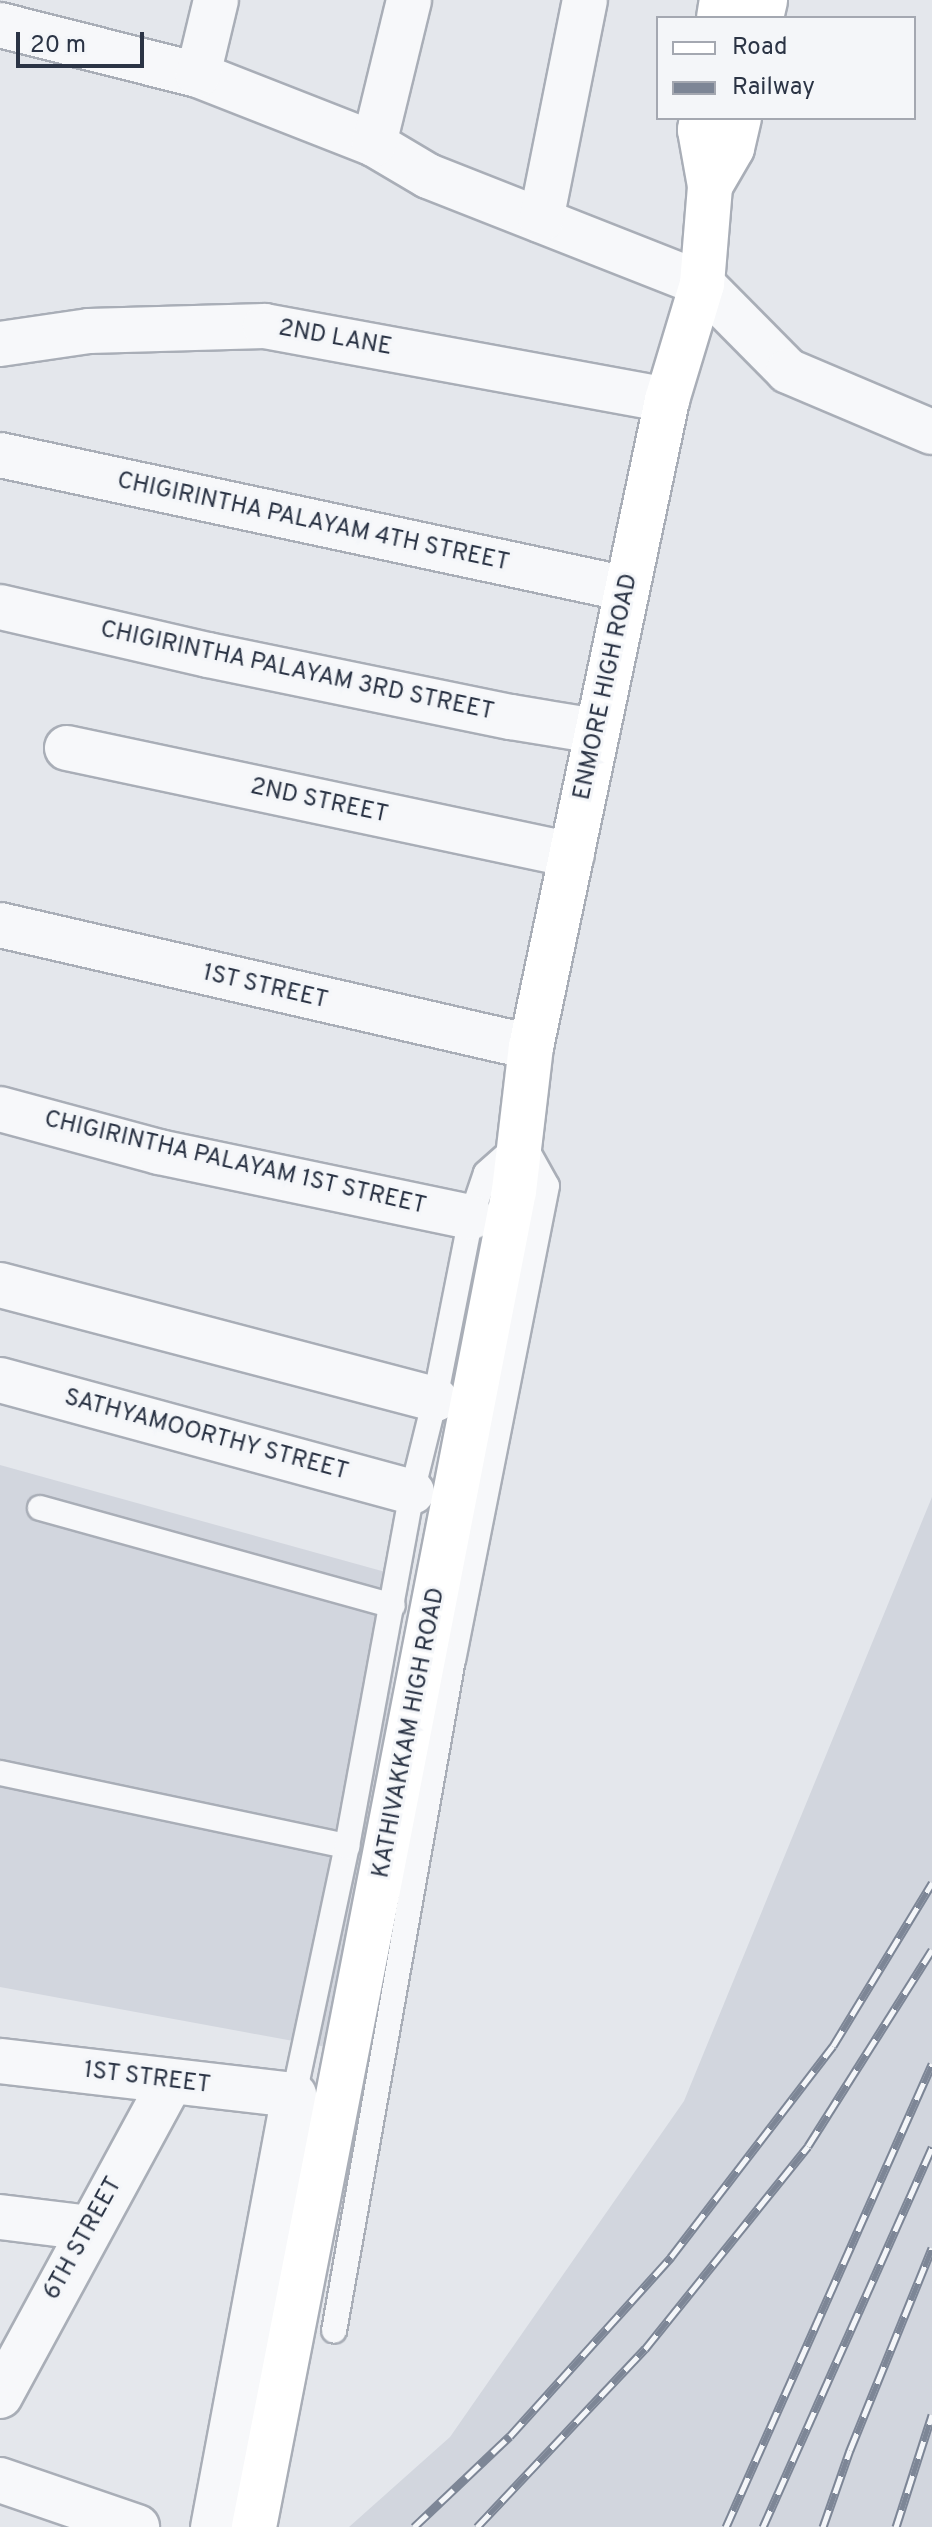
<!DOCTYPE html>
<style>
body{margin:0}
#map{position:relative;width:932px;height:2527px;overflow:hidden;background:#e4e7ec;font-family:Overpass,sans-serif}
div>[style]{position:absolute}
.built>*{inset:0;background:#d2d6de}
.roads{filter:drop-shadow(2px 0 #a9aeb7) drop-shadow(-2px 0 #a9aeb7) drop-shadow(0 2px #a9aeb7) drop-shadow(0 -2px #a9aeb7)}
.service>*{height:24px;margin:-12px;padding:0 12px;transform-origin:12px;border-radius:12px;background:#f7f8fa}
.minor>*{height:44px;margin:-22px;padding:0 22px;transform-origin:22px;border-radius:22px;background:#f7f8fa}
.tertiary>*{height:44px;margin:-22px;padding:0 22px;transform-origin:22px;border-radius:22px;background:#f7f8fa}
.secondary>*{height:44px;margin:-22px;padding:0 22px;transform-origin:22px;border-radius:22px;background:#fff}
.rail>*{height:9px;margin-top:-4.5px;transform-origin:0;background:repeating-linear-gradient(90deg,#f4f6f9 0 18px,#7d8696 0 36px);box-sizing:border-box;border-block:2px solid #7d8696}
span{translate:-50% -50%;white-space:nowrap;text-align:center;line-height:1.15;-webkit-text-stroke:6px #f4f6f9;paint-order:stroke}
.street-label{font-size:24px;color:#2b3445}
.legend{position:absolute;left:656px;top:16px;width:260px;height:104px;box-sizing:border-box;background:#f4f6f9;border:2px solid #a4a8b1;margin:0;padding:10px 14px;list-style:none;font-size:24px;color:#2b3445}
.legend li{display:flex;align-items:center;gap:16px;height:40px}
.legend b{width:40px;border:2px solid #a4a8b1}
.scale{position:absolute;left:16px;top:32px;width:128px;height:36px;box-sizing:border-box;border:4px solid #2b3445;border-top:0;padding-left:10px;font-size:24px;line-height:28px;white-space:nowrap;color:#2b3445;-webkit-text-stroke:6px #f4f6f9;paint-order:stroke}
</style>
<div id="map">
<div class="built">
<i style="clip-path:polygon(0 1465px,407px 1578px,342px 2050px,0 1987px)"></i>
<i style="clip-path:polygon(932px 1497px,932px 2527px,349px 2527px,450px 2437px,684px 2101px)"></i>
</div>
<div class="roads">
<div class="service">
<i style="left:40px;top:1508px;width:366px;rotate:15.5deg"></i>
<i style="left:0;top:1773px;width:355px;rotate:11.9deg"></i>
<i style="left:294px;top:2095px;width:255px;rotate:-78deg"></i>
<i style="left:347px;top:1846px;width:360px;rotate:-79.6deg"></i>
<i style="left:412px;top:1492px;width:96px;rotate:-76.1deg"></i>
<i style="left:435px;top:1399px;width:186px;rotate:-78.8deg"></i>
<i style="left:471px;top:1217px;width:46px;rotate:-71.2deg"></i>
<i style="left:486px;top:1173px;width:48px;rotate:-41.6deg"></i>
<i style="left:522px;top:1141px;width:51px;rotate:60.9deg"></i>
<i style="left:547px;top:1186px;width:482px;rotate:101.2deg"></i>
<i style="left:453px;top:1659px;width:682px;rotate:100.04deg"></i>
</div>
<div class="minor">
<i style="left:0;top:25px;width:204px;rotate:14.2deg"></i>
<i style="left:198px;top:75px;width:189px;rotate:21.4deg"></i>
<i style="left:374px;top:144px;width:63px;rotate:30.7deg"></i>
<i style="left:428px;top:176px;width:295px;rotate:21.5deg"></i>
<i style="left:198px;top:75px;width:77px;rotate:-76.5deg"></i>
<i style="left:374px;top:144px;width:148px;rotate:-76.3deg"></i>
<i style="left:541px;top:220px;width:224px;rotate:-78.7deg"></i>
<i style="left:0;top:344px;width:90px;rotate:-8.3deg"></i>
<i style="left:89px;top:331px;width:176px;rotate:-1.6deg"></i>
<i style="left:265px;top:326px;width:409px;rotate:10.4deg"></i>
<i style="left:0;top:455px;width:641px;rotate:12.06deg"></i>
<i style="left:0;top:607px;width:213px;rotate:13deg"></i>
<i style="left:208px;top:655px;width:309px;rotate:11.6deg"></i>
<i style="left:511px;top:717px;width:86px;rotate:9.4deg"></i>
<i style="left:67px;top:748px;width:516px;rotate:11.96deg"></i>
<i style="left:0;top:925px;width:545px;rotate:12.94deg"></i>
<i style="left:0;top:1109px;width:165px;rotate:15.1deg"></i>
<i style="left:159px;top:1152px;width:319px;rotate:11.8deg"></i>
<i style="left:0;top:1285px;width:450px;rotate:14.7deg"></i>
<i style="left:0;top:1380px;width:427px;rotate:15.2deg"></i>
<i style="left:0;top:2061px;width:296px;rotate:6.6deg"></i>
<i style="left:294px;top:2095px;width:440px;rotate:100.6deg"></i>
<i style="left:0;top:2217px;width:91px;rotate:7deg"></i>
<i style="left:0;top:2396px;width:356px;rotate:-61.5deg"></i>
<i style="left:0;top:2480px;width:145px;rotate:18.9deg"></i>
</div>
<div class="tertiary">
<i style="left:702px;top:284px;width:122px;rotate:45.3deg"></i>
<i style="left:788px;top:371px;width:156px;rotate:23deg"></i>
</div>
<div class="secondary">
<i style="left:719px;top:18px;width:18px;rotate:-81deg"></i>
<i style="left:761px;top:18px;width:18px;rotate:-77deg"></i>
<i style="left:710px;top:186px;width:44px;rotate:-59.9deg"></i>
<i style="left:732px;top:148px;width:31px;rotate:-77deg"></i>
<i style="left:254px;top:2527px;width:1361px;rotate:-78.99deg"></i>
<i style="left:514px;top:1191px;width:145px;rotate:-83.3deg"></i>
<i style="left:531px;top:1047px;width:661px;rotate:-78.13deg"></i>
<i style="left:667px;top:400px;width:121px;rotate:-73.2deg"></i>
<i style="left:702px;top:284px;width:98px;rotate:-85.3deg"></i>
<i style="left:710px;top:186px;width:57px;rotate:-100.1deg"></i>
<i style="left:700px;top:130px;width:12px;rotate:-81deg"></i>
</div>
</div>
<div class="rail">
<i style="left:414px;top:2527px;width:132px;rotate:-43.5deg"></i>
<i style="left:510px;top:2436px;width:241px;rotate:-48deg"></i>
<i style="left:671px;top:2257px;width:266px;rotate:-52.5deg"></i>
<i style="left:833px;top:2046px;width:191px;rotate:-58.7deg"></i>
<i style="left:477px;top:2527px;width:245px;rotate:-46.7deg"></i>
<i style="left:645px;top:2349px;width:260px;rotate:-51.2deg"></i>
<i style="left:808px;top:2146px;width:232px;rotate:-57.7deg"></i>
<i style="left:726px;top:2527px;width:507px;rotate:-66.01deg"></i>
<i style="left:763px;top:2527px;width:416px;rotate:-66deg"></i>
<i style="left:823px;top:2527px;width:82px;rotate:-70.7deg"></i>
<i style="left:850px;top:2450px;width:218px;rotate:-67.9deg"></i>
<i style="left:896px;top:2527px;width:118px;rotate:-72.2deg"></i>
</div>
<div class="street-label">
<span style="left:335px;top:339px;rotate:10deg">2ND LANE</span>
<span style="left:313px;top:523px;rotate:12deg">CHIGIRINTHA PALAYAM 4TH STREET</span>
<span style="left:297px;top:672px;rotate:12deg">CHIGIRINTHA PALAYAM 3RD STREET</span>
<span style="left:607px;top:687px;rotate:-78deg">ENMORE HIGH ROAD</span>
<span style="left:319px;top:802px;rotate:12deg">2ND STREET</span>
<span style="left:265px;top:988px;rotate:13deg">1ST STREET</span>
<span style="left:235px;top:1164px;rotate:13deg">CHIGIRINTHA PALAYAM 1ST STREET</span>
<span style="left:206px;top:1436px;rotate:15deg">SATHYAMOORTHY STREET</span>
<span style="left:410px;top:1733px;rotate:-79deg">KATHIVAKKAM HIGH ROAD</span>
<span style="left:147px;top:2079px;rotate:7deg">1ST STREET</span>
<span style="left:84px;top:2239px;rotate:-61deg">6TH STREET</span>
</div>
<ul class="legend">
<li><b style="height:10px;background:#fff"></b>Road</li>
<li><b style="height:10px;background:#7d8696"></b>Railway</li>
</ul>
<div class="scale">20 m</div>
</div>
